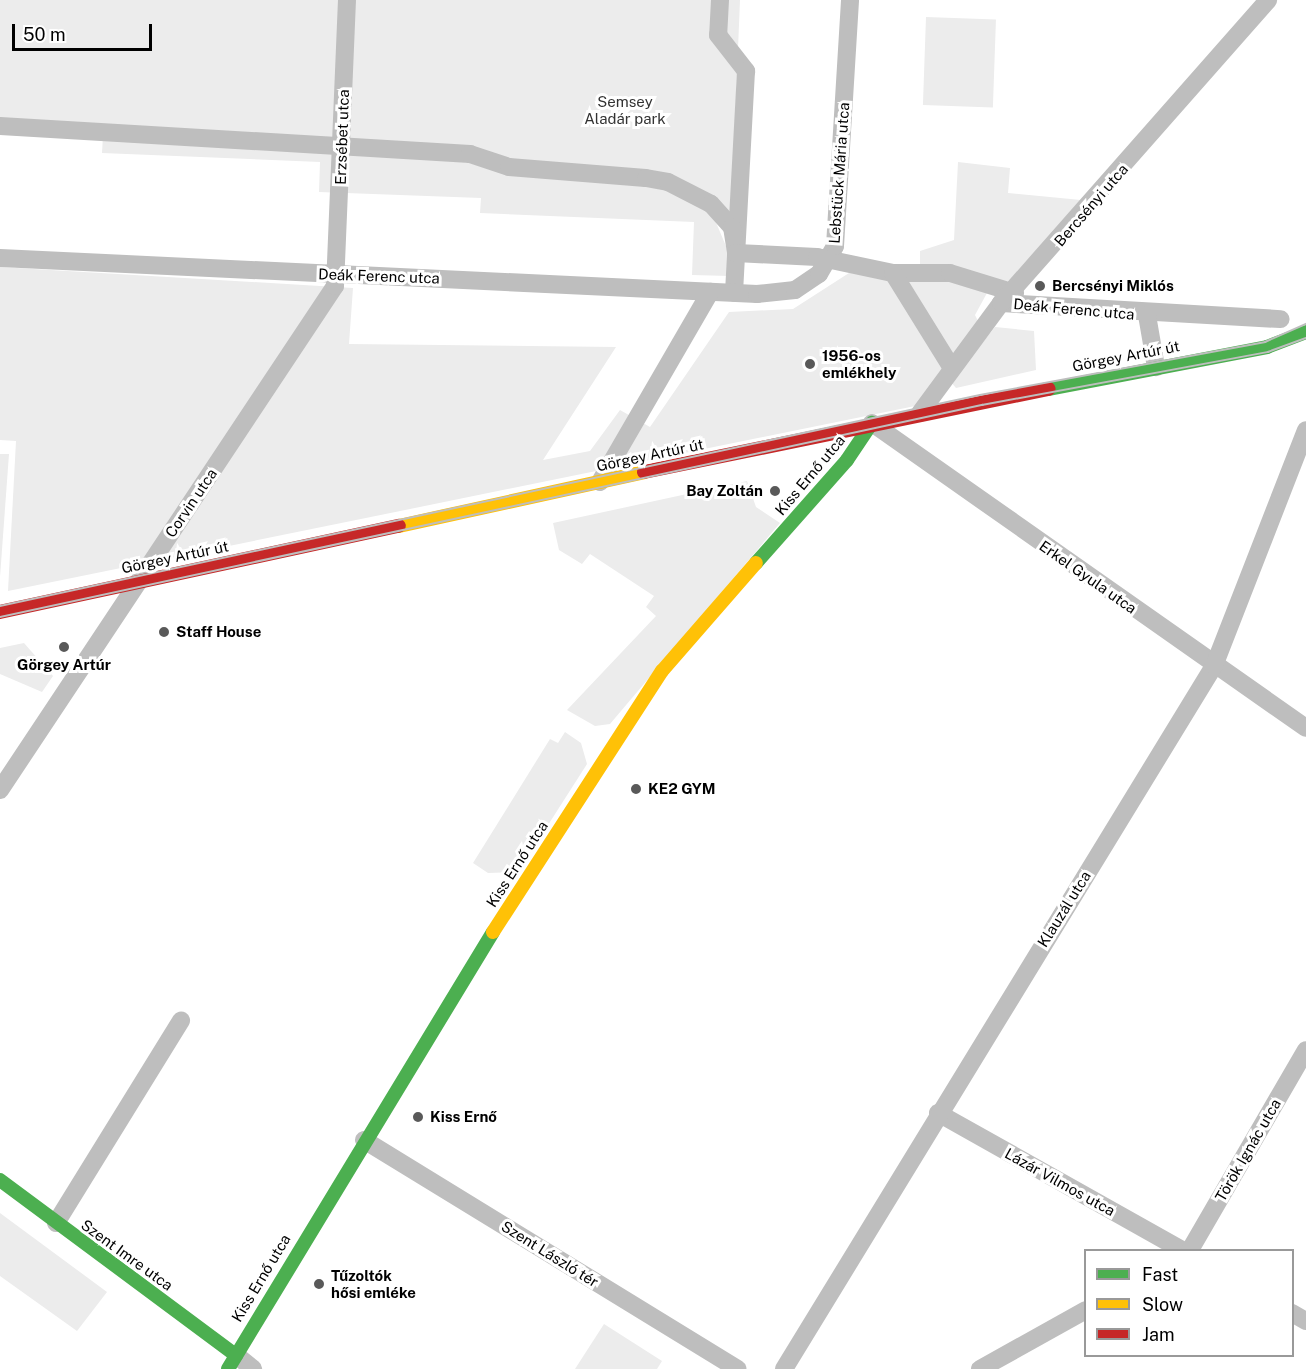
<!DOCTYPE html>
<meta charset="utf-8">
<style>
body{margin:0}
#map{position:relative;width:1306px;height:1369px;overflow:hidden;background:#fff;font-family:"Public Sans",sans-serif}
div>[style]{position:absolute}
.green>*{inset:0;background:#ececec;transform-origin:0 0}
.street>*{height:18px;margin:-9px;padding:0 9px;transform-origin:9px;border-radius:9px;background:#bebebe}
.fast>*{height:14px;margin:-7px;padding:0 7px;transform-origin:7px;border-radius:7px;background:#4caf50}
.slow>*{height:14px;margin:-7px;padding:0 7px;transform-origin:7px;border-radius:7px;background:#ffc107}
.jam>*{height:14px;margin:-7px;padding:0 7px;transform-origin:7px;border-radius:7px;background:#c62828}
.tram>*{height:1.5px;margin:-0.75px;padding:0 0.75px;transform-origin:0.75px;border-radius:0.75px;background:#bebebe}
.dots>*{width:16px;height:16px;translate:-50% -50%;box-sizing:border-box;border:3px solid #fff;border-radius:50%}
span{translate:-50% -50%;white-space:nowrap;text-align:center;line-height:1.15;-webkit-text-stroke:6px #fff;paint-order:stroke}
.park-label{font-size:15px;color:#333}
.street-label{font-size:15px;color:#000}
.poi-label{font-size:15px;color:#000;font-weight:700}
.left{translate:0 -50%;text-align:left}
.right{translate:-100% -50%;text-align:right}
.legend{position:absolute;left:1084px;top:1249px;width:210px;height:108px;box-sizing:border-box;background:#fff;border:2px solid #999;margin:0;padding:8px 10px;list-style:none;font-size:18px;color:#000}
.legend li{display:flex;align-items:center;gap:12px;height:30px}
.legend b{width:30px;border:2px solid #999}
.scale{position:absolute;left:12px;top:24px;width:140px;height:27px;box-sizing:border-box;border:3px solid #000;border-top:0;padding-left:8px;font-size:18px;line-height:21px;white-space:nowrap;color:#000;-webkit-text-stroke:4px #fff;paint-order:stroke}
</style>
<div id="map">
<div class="green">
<i style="clip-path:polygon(0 0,740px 0,731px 220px,715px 220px,728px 251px,730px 276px,692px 275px,694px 222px,480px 213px,481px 198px,319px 192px,320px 162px,102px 153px,103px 135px,0 130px)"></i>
<i style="left:926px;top:17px;width:70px;height:88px;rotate:2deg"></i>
<i style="clip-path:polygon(958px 162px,1010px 168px,1008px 193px,1081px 200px,1015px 277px,987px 293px,975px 315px,978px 321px,920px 405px,8px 591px,16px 441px,0 440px,0 267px,353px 288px,349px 344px,616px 347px,543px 460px,590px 451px,620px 410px,650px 427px,729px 312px,793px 309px,849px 273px,920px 274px,920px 251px,954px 240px)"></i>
<i style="clip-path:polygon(995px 327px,1034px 331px,1036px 370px,956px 388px,951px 382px)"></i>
<i style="clip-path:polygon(0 454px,9px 454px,0 577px)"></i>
<i style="clip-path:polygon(747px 481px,756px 507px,780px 523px,610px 724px,595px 726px,567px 710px,656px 616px,646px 607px,654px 596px,590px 554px,582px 564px,559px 550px,553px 523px)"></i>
<i style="clip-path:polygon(24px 643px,53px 676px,42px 692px,0 674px,0 648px)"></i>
<i style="clip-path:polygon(565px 732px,581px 743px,587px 764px,518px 872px,488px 873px,473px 863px,550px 739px,558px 743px)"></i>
<i style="clip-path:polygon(0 1213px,107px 1292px,77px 1331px,0 1276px)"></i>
<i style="clip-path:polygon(604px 1324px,662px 1361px,657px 1369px,575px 1369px)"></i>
</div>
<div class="street">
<i style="left:720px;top:0;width:35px;rotate:93deg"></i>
<i style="left:718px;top:35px;width:46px;rotate:52.1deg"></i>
<i style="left:746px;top:71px;width:222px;rotate:93.1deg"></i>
<i style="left:0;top:126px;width:471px;rotate:3.4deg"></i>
<i style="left:470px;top:154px;width:41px;rotate:18.4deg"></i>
<i style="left:509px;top:167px;width:137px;rotate:4.6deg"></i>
<i style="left:646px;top:178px;width:22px;rotate:10deg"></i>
<i style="left:668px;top:182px;width:48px;rotate:27.1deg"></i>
<i style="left:711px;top:204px;width:31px;rotate:48deg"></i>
<i style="left:732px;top:227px;width:26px;rotate:81deg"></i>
<i style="left:736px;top:253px;width:81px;rotate:2.8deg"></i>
<i style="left:817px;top:257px;width:78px;rotate:11.9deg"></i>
<i style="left:893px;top:273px;width:57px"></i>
<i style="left:950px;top:273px;width:68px;rotate:17.1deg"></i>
<i style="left:0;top:258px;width:758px;rotate:2.72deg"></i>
<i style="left:757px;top:294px;width:38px;rotate:-6deg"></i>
<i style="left:795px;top:290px;width:29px;rotate:-34deg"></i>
<i style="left:819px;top:274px;width:32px;rotate:-60deg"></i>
<i style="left:835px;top:246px;width:246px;rotate:-86.5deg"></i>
<i style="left:893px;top:273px;width:112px;rotate:58.2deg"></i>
<i style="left:1001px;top:303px;width:280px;rotate:3.3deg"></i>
<i style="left:1147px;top:315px;width:53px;rotate:80.2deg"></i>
<i style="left:920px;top:413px;width:137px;rotate:-53.6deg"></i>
<i style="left:1001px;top:303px;width:404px;rotate:-48.6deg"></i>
<i style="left:872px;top:423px;width:530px;rotate:35.1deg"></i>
<i style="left:600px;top:482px;width:220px;rotate:-59.9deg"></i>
<i style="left:0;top:790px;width:605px;rotate:-56.39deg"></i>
<i style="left:335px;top:286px;width:286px;rotate:-87.6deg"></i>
<i style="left:938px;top:1113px;width:280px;rotate:29.3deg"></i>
<i style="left:364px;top:1140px;width:438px;rotate:31.5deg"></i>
<i style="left:56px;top:1223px;width:238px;rotate:-58.3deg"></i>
<i style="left:1190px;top:1250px;width:231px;rotate:-59.9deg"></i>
<i style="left:1292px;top:1313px;width:16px;rotate:30deg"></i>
<i style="left:236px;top:1355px;width:22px;rotate:39deg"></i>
<i style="left:784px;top:1369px;width:824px;rotate:-58.55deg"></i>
<i style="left:1214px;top:666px;width:253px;rotate:-68.7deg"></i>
<i style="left:980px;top:1369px;width:121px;rotate:-29.1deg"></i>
</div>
<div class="fast">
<i style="left:1049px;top:389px;width:222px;rotate:-10.9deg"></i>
<i style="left:1267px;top:347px;width:42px;rotate:-21deg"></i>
<i style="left:756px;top:563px;width:137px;rotate:-48.5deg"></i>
<i style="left:847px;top:460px;width:45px;rotate:-56deg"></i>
<i style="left:0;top:1180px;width:294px;rotate:36.6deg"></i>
<i style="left:228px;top:1369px;width:511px;rotate:-58.77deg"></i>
</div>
<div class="slow">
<i style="left:399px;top:526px;width:251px;rotate:-12.4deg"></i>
<i style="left:493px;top:932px;width:311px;rotate:-57.1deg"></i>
<i style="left:662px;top:671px;width:143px;rotate:-49deg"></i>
</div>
<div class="jam">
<i style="left:644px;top:472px;width:413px;rotate:-11.6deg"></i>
<i style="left:0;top:612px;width:408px;rotate:-12.2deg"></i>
</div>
<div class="tram">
<i style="left:0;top:606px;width:1002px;rotate:-12.15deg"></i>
<i style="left:980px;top:395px;width:290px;rotate:-10.5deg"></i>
<i style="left:1265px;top:342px;width:45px;rotate:-23.7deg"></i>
<i style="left:0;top:617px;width:1005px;rotate:-12.18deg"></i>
<i style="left:982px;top:405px;width:291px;rotate:-10.5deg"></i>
<i style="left:1268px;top:352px;width:40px;rotate:-20.2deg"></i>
</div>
<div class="dots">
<i style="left:1040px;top:286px;background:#595959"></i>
<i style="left:810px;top:364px;background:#595959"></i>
<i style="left:775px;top:491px;background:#595959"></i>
<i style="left:164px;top:632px;background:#595959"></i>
<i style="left:64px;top:647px;background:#595959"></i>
<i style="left:636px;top:789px;background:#595959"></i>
<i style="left:418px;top:1117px;background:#595959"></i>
<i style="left:319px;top:1284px;background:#595959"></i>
</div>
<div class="park-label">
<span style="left:625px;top:110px">Semsey<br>Aladár park</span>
</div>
<div class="street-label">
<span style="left:342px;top:137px;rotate:-88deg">Erzsébet utca</span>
<span style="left:839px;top:173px;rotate:-86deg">Lebstück Mária utca</span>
<span style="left:1091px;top:205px;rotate:-49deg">Bercsényi utca</span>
<span style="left:379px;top:276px;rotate:2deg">Deák Ferenc utca</span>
<span style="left:1074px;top:309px;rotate:5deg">Deák Ferenc utca</span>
<span style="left:1126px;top:356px;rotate:-11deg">Görgey Artúr út</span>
<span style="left:650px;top:455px;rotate:-12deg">Görgey Artúr út</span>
<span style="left:810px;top:475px;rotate:-50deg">Kiss Ernő utca</span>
<span style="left:191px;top:503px;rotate:-56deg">Corvin utca</span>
<span style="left:175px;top:557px;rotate:-12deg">Görgey Artúr út</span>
<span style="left:1088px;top:577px;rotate:35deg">Erkel Gyula utca</span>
<span style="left:517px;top:864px;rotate:-57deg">Kiss Ernő utca</span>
<span style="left:1064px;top:909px;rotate:-58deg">Klauzál utca</span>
<span style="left:1248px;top:1150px;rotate:-60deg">Török Ignác utca</span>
<span style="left:1060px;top:1182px;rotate:29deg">Lázár Vilmos utca</span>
<span style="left:550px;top:1254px;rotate:32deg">Szent László tér</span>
<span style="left:127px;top:1255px;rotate:36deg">Szent Imre utca</span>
<span style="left:261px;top:1278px;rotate:-59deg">Kiss Ernő utca</span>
</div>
<div class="poi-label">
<span class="left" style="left:1052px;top:286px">Bercsényi Miklós</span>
<span class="left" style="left:822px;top:364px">1956-os<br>emlékhely</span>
<span class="right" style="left:763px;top:491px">Bay Zoltán</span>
<span class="left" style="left:176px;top:632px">Staff House</span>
<span style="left:64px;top:665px">Görgey Artúr</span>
<span class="left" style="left:648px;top:789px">KE2 GYM</span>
<span class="left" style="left:430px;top:1117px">Kiss Ernő</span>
<span class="left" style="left:331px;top:1284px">Tűzoltók<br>hősi emléke</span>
</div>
<ul class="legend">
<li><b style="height:8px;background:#4caf50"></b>Fast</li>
<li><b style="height:8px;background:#ffc107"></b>Slow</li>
<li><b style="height:8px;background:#c62828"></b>Jam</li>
</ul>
<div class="scale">50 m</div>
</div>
